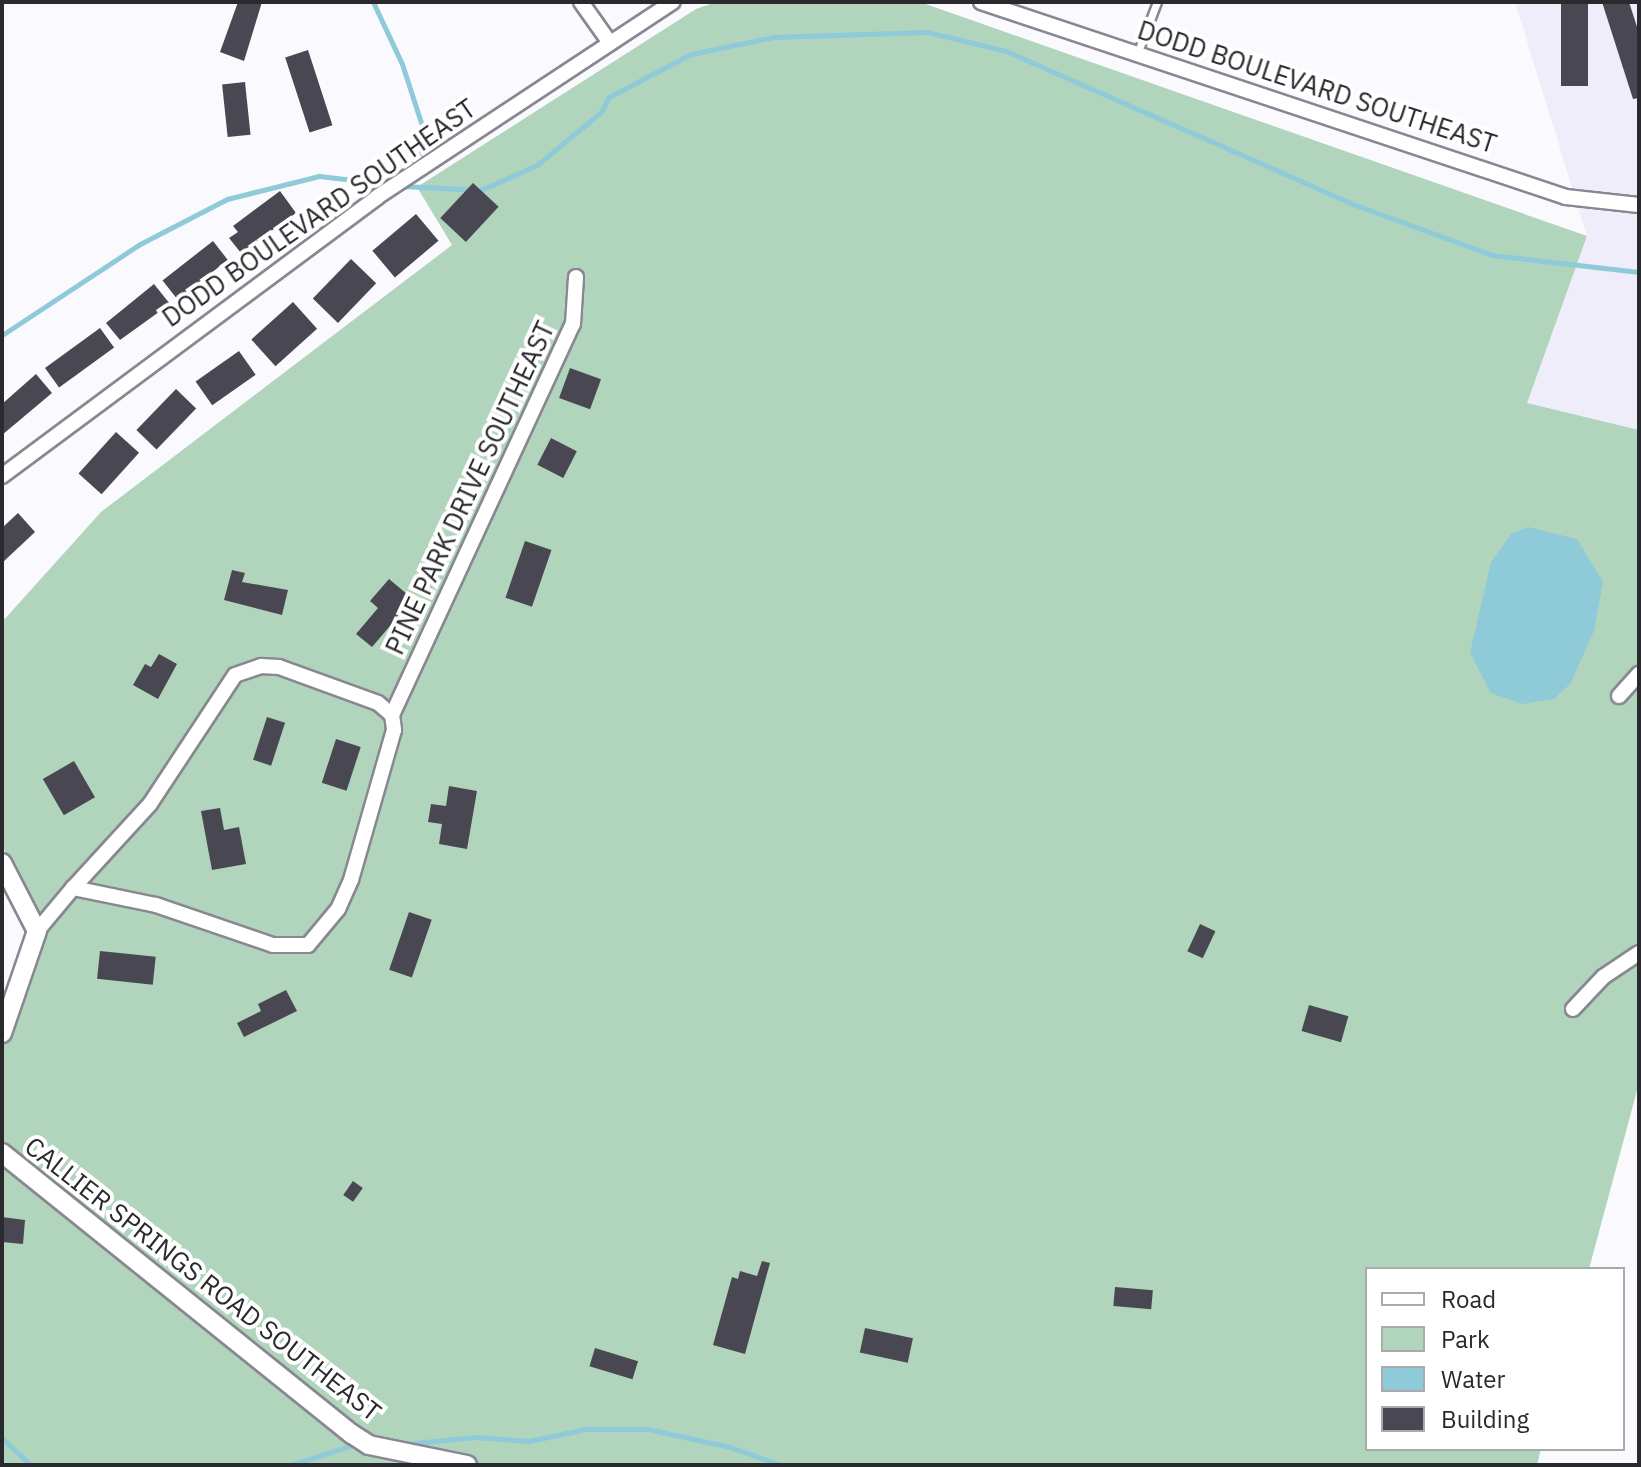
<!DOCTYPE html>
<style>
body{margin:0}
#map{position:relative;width:1641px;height:1467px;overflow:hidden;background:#faf9fe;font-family:"IBM Plex Sans",sans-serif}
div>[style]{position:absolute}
.built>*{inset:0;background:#efedf9}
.green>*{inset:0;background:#b1d5bc}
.water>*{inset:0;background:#8ecad7}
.stream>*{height:5px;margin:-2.5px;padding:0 2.5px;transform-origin:2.5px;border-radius:2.5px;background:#8ecad7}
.building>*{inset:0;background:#494752;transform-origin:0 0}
.roads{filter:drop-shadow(2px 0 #898792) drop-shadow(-2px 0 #898792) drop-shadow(0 2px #898792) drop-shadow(0 -2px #898792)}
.lane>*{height:7px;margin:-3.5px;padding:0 3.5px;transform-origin:3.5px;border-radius:3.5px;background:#fff}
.street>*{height:14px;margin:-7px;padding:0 7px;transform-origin:7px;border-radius:7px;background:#fff}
.secondary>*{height:18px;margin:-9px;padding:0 9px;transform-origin:9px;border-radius:9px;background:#fff}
span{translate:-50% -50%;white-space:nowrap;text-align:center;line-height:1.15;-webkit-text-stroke:8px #fff;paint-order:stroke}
.street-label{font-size:26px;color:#2a292e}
.frame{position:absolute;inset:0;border:4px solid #2a292e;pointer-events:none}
.legend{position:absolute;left:1365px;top:1267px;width:260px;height:184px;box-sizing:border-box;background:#fff;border:2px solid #aaa9ab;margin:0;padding:10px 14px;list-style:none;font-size:24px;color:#2a292e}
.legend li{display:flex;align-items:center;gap:16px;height:40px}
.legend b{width:40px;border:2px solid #aaa9ab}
</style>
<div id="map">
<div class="built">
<i style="clip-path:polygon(1515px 2px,1639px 2px,1639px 431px,1526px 404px,1587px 236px)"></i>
</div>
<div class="green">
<i style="clip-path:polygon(716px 2px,920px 2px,1587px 236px,1527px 403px,1639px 430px,1639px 1083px,1589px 1269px,1367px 1269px,1367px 1449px,1541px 1449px,1537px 1465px,2px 1465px,2px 1032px,37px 931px,2px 844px,2px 622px,101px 512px,452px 245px,417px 187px,696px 9px)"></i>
</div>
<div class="water">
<i style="clip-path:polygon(1528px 527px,1577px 539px,1603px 582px,1594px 631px,1570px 684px,1554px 699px,1522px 704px,1491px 693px,1470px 653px,1491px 562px,1511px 534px)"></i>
</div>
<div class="stream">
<i style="left:373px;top:2px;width:68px;rotate:64.9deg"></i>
<i style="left:402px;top:64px;width:78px;rotate:72deg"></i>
<i style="left:426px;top:138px;width:29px;rotate:110deg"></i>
<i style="left:403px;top:186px;width:78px;rotate:2.9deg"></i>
<i style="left:481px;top:190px;width:61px;rotate:-24.1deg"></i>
<i style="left:537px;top:165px;width:83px;rotate:-39.6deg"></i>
<i style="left:601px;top:112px;width:17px;rotate:-62deg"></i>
<i style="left:609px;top:97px;width:93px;rotate:-27.7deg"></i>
<i style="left:691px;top:54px;width:85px;rotate:-11.6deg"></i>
<i style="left:774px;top:37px;width:153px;rotate:-1.9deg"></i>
<i style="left:927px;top:32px;width:81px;rotate:13.5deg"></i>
<i style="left:1006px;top:51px;width:376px;rotate:23.8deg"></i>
<i style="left:1350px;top:203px;width:151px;rotate:20.1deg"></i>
<i style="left:1492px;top:255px;width:148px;rotate:6.6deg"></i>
<i style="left:2px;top:335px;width:165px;rotate:-33.4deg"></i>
<i style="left:140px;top:244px;width:98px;rotate:-27.3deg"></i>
<i style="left:227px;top:199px;width:95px;rotate:-14deg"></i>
<i style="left:319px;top:176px;width:70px;rotate:6.5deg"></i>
<i style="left:2px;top:1438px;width:40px;rotate:43deg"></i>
<i style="left:405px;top:1444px;width:70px;rotate:-5.7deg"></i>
<i style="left:475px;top:1437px;width:54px;rotate:4.2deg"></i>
<i style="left:529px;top:1441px;width:58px;rotate:-11.9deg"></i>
<i style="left:586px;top:1429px;width:62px"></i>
<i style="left:648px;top:1429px;width:84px;rotate:12.4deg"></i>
<i style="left:730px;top:1447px;width:54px;rotate:19.4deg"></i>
<i style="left:291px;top:1465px;width:71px;rotate:-17.9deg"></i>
</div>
<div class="building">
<i style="clip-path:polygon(238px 2px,262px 2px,244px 61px,220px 52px)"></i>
<i style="left:1561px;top:2px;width:27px;height:84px"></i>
<i style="clip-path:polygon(1602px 2px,1629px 2px,1639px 33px,1639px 98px,1633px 99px)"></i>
<i style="left:308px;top:50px;width:79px;height:24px;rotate:72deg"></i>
<i style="left:245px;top:82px;width:53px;height:23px;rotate:84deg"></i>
<i style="left:473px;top:183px;width:35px;height:48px;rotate:43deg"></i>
<i style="clip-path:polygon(280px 191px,296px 213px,241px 253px,229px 238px,238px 232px,233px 226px)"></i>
<i style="left:416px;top:214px;width:35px;height:57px;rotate:50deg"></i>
<i style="left:213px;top:241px;width:24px;height:64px;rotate:52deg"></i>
<i style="left:351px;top:259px;width:35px;height:55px;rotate:44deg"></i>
<i style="clip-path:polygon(154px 284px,170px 304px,120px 340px,106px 323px)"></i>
<i style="left:293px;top:302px;width:36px;height:56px;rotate:48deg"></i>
<i style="left:100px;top:328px;width:24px;height:68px;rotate:54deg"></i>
<i style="left:239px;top:351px;width:29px;height:53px;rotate:55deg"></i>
<i style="left:570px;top:368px;width:33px;height:32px;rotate:20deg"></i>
<i style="clip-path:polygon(36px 374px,52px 393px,2px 435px,2px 404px)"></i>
<i style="left:176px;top:389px;width:28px;height:57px;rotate:44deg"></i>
<i style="left:116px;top:432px;width:31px;height:56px;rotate:42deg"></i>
<i style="left:551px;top:438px;width:29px;height:30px;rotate:27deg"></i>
<i style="clip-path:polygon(18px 513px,35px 532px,2px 563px,2px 528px)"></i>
<i style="left:525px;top:541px;width:28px;height:60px;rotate:19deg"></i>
<i style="clip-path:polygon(232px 570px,245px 573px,242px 582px,288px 590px,282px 615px,224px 600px)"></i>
<i style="clip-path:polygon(389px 579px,413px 599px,372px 647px,356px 634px,378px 608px,370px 601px)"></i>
<i style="clip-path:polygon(159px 654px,177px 664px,158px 699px,133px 685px,145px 664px,151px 667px)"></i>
<i style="left:267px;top:717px;width:19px;height:45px;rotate:18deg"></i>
<i style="left:336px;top:739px;width:26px;height:46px;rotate:18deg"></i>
<i style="left:74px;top:761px;width:42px;height:36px;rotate:60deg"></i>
<i style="clip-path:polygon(449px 786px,477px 791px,467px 849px,439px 844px,442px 824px,428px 822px,431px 804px,446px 806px)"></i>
<i style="clip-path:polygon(220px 808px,224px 830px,239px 827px,246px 864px,212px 870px,201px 811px)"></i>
<i style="left:409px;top:912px;width:24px;height:61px;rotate:19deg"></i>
<i style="left:1200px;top:924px;width:17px;height:30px;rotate:25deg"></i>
<i style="left:100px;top:951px;width:56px;height:28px;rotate:6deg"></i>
<i style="clip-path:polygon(286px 990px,297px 1011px,244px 1037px,237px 1023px,261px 1011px,258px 1004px)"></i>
<i style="left:1309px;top:1005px;width:41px;height:27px;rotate:16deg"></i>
<i style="left:353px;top:1181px;width:12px;height:17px;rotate:35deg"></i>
<i style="clip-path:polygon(2px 1217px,25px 1220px,23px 1244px,2px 1242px)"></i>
<i style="clip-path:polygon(762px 1261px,770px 1263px,745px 1354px,713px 1345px,732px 1277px,738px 1279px,740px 1271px,757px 1276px)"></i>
<i style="left:1115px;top:1287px;width:38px;height:19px;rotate:5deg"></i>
<i style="left:865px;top:1328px;width:49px;height:25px;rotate:12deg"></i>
<i style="left:595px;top:1348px;width:45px;height:19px;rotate:17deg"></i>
</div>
<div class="roads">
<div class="lane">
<i style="left:1137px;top:54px;width:56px;rotate:-69deg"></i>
</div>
<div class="street">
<i style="left:581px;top:2px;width:50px;rotate:54.7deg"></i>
<i style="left:981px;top:2px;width:617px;rotate:18.43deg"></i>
<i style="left:1566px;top:197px;width:73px;rotate:6.3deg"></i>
<i style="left:2px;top:476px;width:467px;rotate:-36.6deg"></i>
<i style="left:377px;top:197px;width:354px;rotate:-33.4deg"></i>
<i style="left:1619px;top:696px;width:30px;rotate:-48deg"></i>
<i style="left:392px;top:715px;width:431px;rotate:-65.2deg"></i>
<i style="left:573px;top:324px;width:47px;rotate:-86.3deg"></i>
<i style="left:37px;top:931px;width:56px;rotate:-50.1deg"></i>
<i style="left:73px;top:888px;width:114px;rotate:-47.5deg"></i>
<i style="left:150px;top:804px;width:154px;rotate:-56.6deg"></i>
<i style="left:235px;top:675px;width:28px;rotate:-19deg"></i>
<i style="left:261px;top:666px;width:18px;rotate:3deg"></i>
<i style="left:279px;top:667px;width:105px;rotate:20deg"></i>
<i style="left:378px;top:703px;width:18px;rotate:41deg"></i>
<i style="left:392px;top:715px;width:15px;rotate:82deg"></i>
<i style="left:394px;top:730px;width:156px;rotate:106deg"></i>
<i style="left:351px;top:880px;width:32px;rotate:114deg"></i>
<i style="left:338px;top:909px;width:47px;rotate:129.8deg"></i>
<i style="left:308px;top:945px;width:35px;rotate:180deg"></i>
<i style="left:273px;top:945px;width:124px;rotate:-161.1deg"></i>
<i style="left:156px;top:905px;width:85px;rotate:-168.4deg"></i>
<i style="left:1573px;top:1009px;width:44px;rotate:-46.8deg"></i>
<i style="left:1603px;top:977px;width:43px;rotate:-33.7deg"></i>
</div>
<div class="secondary">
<i style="left:2px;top:863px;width:76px;rotate:62.8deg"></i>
<i style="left:37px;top:931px;width:108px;rotate:108.9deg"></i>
<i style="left:2px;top:1153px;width:449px;rotate:38.8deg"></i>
<i style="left:352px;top:1434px;width:20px;rotate:33deg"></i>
<i style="left:369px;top:1445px;width:100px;rotate:11.5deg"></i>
</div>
</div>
<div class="street-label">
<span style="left:1317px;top:87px;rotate:18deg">DODD BOULEVARD SOUTHEAST</span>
<span style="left:319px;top:213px;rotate:-35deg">DODD BOULEVARD SOUTHEAST</span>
<span style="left:470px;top:488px;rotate:-65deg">PINE PARK DRIVE SOUTHEAST</span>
<span style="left:203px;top:1279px;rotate:38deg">CALLIER SPRINGS ROAD SOUTHEAST</span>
</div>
<div class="frame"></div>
<ul class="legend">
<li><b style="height:10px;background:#fff"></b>Road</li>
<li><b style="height:22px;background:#b1d5bc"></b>Park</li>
<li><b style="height:22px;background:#8ecad7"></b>Water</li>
<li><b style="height:22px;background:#494752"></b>Building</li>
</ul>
</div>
